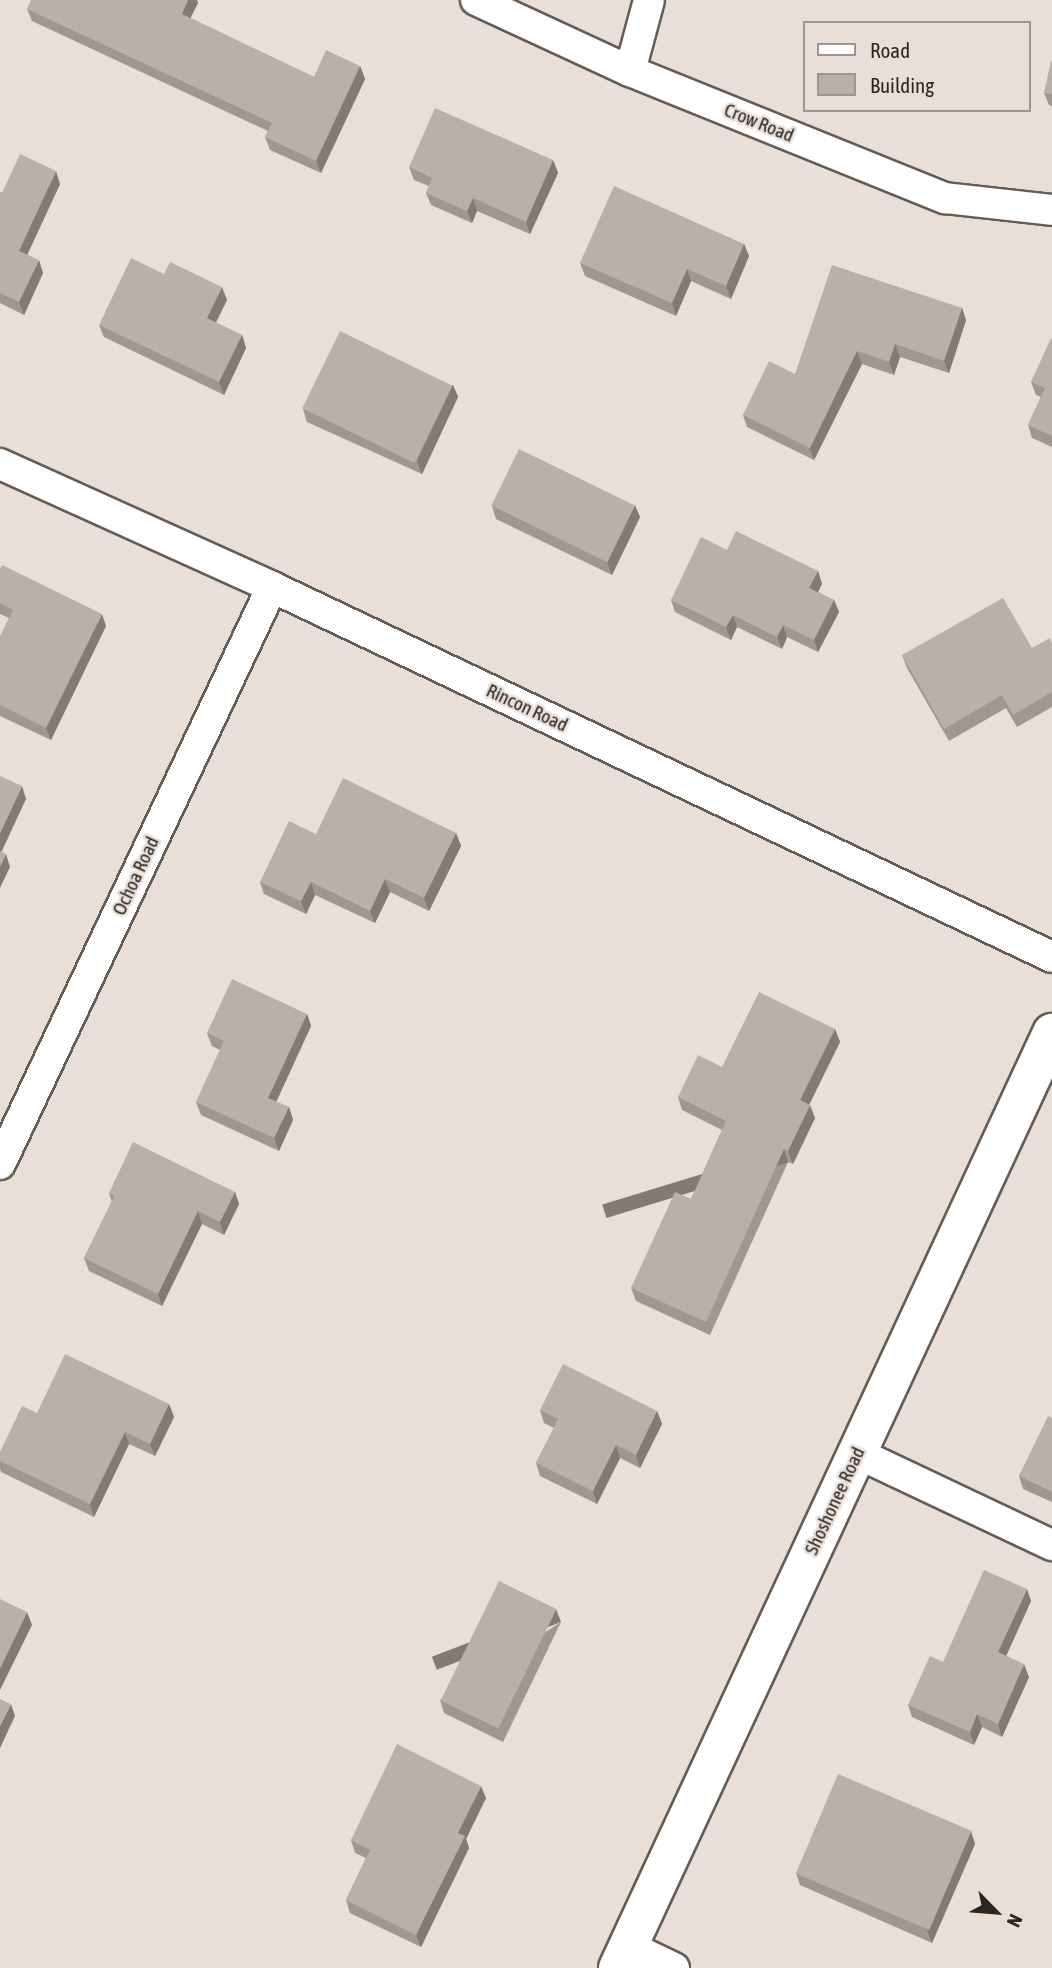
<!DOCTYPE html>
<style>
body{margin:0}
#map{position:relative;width:1052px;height:1968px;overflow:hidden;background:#e9dfd6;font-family:"Asap Condensed",sans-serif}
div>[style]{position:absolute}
.roads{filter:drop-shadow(2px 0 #655c54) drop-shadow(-2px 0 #655c54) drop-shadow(0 2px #655c54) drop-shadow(0 -2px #655c54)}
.street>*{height:30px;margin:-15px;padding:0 15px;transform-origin:15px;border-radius:15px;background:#fff}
.secondary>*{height:38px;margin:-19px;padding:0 19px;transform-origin:19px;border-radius:19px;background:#fff}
.wall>*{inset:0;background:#a09790}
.shaded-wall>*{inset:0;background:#827b75;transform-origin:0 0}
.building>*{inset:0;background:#bab0a7;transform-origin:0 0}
span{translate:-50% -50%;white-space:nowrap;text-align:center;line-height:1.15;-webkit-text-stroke:5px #e9dfd6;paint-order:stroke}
.street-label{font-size:19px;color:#2a2623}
.legend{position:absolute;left:803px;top:21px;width:228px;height:91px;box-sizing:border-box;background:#e9dfd6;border:2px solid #9d958e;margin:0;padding:9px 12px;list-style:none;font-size:21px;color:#2a2623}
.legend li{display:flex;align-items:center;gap:14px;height:35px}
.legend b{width:35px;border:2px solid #9d958e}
.north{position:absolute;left:961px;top:1877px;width:70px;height:70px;-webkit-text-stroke:5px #e9dfd6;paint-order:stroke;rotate:115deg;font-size:19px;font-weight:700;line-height:28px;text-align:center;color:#2a2623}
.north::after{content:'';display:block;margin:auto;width:24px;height:32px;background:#2a2623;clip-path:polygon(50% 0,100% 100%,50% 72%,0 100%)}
</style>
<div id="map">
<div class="roads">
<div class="street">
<i style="left:476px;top:0;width:170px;rotate:24.8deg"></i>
<i style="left:630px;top:71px;width:340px;rotate:22deg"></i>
<i style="left:945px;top:198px;width:108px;rotate:6.4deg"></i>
<i style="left:630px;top:71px;width:73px;rotate:-75deg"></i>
<i style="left:0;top:464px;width:299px;rotate:24.3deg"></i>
<i style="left:272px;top:587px;width:863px;rotate:25.38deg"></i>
<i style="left:0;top:1164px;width:638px;rotate:-64.76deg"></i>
<i style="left:857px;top:1453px;width:216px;rotate:25.3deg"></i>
<i style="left:628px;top:1946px;width:51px;rotate:25.6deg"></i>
</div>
<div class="secondary">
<i style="left:618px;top:1968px;width:1031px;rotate:-65.1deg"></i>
</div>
</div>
<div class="wall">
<i style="clip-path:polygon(198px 3px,190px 18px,314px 77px,360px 66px,365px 79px,321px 173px,270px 150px,265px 137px,268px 131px,32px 21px,27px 9px)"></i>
<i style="clip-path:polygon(1052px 61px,1052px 106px,1049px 105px,1044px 93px)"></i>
<i style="clip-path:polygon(553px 160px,558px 173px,530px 234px,477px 211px,472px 223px,431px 205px,426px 193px,429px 186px,414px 180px,409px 167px)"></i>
<i style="clip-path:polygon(60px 184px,27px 255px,43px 273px,24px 315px,0 303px,0 192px,2px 193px)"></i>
<i style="clip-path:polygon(744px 244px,749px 256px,731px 299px,691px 281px,676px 316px,585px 276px,580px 263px)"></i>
<i style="clip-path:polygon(164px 274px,227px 300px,216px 323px,242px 335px,246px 348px,224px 395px,104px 337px,99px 325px)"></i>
<i style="clip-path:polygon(962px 308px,966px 320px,949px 373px,900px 357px,894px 375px,862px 364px,814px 460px,747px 427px,743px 415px,795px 374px)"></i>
<i style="clip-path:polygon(1052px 339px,1052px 447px,1032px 438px,1028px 425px,1041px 397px,1036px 395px,1031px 382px)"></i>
<i style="clip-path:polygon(453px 385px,458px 397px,422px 474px,307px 422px,303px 409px)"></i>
<i style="clip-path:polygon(492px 506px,640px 517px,612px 575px,496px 519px)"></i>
<i style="clip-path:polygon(727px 550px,818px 571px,822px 584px,818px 592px,834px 600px,839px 612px,818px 652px,787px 637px,782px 649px,737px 627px,731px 640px,675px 612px,671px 600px)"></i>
<i style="clip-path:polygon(0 569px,106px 626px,51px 740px,0 716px,0 637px,9px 618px,0 614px)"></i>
<i style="clip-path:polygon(1052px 643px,1052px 707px,1017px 727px,1006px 708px,949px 741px,907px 668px,902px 655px,1032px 648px)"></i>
<i style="clip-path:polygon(456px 833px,461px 846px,429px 911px,390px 892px,375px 923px,315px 895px,306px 914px,264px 894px,260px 882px,316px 834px)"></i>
<i style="clip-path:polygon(307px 1014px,311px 1026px,276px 1102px,289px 1107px,293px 1120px,279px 1151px,201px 1115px,196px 1102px,220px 1050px,212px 1046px,207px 1033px)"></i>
<i style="clip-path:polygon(835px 1029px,840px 1042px,809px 1105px,815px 1118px,793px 1164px,788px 1162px,710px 1335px,636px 1301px,631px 1288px,691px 1199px,722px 1130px,682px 1110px,678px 1097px,722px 1067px)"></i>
<i style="clip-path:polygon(235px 1192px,239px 1204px,224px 1235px,202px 1224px,162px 1306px,89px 1271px,84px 1258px,112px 1202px,109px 1193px)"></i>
<i style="clip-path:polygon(169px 1404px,174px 1417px,155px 1456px,129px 1444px,94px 1517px,1px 1472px,0 1469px,0 1452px,37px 1413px)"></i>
<i style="clip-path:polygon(540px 1410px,657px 1411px,662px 1424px,640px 1468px,620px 1458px,597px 1504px,540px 1476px,536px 1463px,554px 1428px,544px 1423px)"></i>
<i style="clip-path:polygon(1052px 1418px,1052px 1502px,1023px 1489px,1019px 1476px)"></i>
<i style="clip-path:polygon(1031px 1601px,1006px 1656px,1029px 1677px,1002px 1737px,982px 1727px,974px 1745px,912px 1717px,908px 1705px,943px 1662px)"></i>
<i style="clip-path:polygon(561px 1622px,503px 1742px,444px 1713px,440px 1700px)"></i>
<i style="clip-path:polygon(486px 1798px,466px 1839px,469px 1848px,421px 1947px,350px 1913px,346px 1900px,366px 1858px,355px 1853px,351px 1840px)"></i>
<i style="clip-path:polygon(975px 1844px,932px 1943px,800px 1885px,796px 1873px)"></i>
</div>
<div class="shaded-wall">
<i style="clip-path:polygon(188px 0,197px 0,198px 3px,186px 27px,182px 14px)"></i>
<i style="clip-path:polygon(360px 66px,365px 79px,321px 173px,316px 161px)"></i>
<i style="clip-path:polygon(553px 160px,558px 173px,530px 234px,526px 222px)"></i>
<i style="clip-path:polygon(56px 171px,60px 184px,23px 264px,19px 251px)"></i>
<i style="clip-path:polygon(473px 198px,477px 211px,472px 223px,467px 211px)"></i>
<i style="clip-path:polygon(744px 244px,749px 256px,731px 299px,726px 286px)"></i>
<i style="clip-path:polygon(39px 260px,43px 273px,24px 315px,19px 302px)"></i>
<i style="clip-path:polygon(687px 269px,691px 281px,676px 316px,672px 303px)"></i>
<i style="clip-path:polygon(222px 287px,227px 300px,211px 331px,207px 318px)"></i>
<i style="clip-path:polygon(962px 308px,966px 320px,949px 373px,944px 361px)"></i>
<i style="clip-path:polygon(242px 335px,246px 348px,224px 395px,219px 382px)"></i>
<i style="clip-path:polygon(895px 344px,900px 357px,894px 375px,889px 362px)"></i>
<i style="clip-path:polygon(857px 351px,862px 364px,814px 460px,810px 448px)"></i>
<i style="clip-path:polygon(453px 385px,458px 397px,422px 474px,417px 461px)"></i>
<i style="clip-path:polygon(635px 505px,640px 517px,612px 575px,607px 562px)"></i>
<i style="clip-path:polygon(818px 571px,822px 584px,814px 600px,809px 588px)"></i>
<i style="clip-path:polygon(834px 600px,839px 612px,818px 652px,814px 640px)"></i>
<i style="clip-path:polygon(102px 614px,106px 626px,51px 740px,46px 728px)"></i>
<i style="clip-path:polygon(733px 615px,737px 627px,731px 640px,726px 627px)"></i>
<i style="clip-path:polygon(783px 625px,787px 637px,782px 649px,777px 637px)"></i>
<i style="clip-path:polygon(22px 786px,26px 799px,0 855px,0 833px)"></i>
<i style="clip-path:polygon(456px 833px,461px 846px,429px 911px,424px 898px)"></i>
<i style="clip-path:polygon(6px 854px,10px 867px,0 888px,0 866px)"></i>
<i style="clip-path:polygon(385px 879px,390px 892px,375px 923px,370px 911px)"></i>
<i style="clip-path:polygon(311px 882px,315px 895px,306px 914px,301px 901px)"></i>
<i style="clip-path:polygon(307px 1014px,311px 1026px,272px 1111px,268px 1098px)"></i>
<i style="clip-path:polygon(835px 1029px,840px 1042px,805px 1113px,800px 1100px)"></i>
<i style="clip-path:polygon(810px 1105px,815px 1118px,793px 1164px,788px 1151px)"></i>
<i style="clip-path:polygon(289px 1107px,293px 1120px,279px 1151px,274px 1138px)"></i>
<i style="left:784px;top:1149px;width:14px;height:190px;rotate:73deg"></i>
<i style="clip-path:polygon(235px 1192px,239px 1204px,224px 1235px,220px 1222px)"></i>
<i style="clip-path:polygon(198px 1211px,202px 1224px,162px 1306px,158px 1294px)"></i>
<i style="clip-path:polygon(169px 1404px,174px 1417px,155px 1456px,150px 1444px)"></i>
<i style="clip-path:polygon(657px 1411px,662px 1424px,640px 1468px,636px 1455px)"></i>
<i style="clip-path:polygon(125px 1432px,129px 1444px,94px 1517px,90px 1504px)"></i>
<i style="clip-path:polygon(616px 1445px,620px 1458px,597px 1504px,593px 1491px)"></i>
<i style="clip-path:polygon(1027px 1589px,1031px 1601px,1002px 1665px,998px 1652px)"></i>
<i style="left:556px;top:1609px;width:14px;height:133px;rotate:69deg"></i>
<i style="clip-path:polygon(27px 1612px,32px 1625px,0 1690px,0 1668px)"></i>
<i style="clip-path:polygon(1024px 1664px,1029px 1677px,1002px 1737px,998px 1724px)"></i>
<i style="clip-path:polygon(11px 1704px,15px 1716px,0 1748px,0 1726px)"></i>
<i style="clip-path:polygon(977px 1714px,982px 1727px,974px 1745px,970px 1732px)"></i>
<i style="clip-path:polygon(481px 1786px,486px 1798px,466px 1839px,469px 1848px,421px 1947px,416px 1935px,458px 1833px)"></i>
<i style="clip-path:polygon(971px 1831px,975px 1844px,932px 1943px,927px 1930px)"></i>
</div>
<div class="building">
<i style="clip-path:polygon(31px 0,188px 0,182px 14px,314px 77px,326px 50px,360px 66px,316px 161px,265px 137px,272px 123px,27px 9px)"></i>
<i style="clip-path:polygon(1051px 61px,1052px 61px,1052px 94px,1044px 93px)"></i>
<i style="clip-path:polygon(435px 108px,553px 160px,526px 222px,473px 198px,467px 211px,426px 193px,432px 178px,409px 167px)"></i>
<i style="clip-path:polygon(20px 154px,56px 171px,19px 251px,39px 260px,19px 302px,0 293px,0 192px,2px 193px)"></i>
<i style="clip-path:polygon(614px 186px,744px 244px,726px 286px,687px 269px,672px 303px,580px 263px)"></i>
<i style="clip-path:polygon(131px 258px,164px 274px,170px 262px,222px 287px,207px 318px,242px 335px,219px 382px,99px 325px)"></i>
<i style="clip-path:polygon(832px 265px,962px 308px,944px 361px,895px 344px,889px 362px,857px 351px,810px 448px,743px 415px,769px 361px,795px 374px)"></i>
<i style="left:340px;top:331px;width:125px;height:86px;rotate:26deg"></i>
<i style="clip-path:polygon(1051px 338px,1052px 339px,1052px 436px,1028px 425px,1045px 388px,1031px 382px)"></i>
<i style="left:519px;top:449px;width:129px;height:63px;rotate:26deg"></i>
<i style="clip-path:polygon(736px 531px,818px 571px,809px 588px,834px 600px,814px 640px,783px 625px,777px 637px,733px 615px,726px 627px,671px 600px,701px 537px,727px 550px)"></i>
<i style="clip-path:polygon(2px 565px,102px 614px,46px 728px,0 705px,0 637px,13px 610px,0 603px,0 569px)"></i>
<i style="clip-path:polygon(1003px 598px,1032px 648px,1050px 638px,1052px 643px,1052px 692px,1013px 715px,1002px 695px,944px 729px,902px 655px)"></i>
<i style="clip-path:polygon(0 776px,22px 786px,0 833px)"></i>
<i style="clip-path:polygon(343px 778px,456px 833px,424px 898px,385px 879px,370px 911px,311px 882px,301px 901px,260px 882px,289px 821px,316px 834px)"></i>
<i style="clip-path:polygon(0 851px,6px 854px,0 866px)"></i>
<i style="clip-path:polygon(232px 979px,307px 1014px,268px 1098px,289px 1107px,274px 1138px,196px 1102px,224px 1041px,207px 1033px)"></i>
<i style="clip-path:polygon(759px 992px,835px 1029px,800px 1100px,810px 1105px,788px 1151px,784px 1149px,706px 1322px,631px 1288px,675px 1192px,691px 1199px,726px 1121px,678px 1097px,698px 1055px,722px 1067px)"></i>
<i style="clip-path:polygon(133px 1142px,235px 1192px,220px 1222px,198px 1211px,158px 1294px,84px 1258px,114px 1196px,109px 1193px)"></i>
<i style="clip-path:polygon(65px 1354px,169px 1404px,150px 1444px,125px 1432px,90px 1504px,0 1461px,0 1452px,22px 1406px,37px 1413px)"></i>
<i style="clip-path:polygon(563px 1364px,657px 1411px,636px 1455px,616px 1445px,593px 1491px,536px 1463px,558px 1419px,540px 1410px)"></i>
<i style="clip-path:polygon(1048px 1416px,1052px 1418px,1052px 1492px,1019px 1476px)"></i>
<i style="clip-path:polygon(984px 1570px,1027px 1589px,998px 1652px,1024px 1664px,998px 1724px,977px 1714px,970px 1732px,908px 1705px,930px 1656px,943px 1662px)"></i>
<i style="left:499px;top:1581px;width:64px;height:133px;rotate:26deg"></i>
<i style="clip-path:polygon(0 1599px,27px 1612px,0 1668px)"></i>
<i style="clip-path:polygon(0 1699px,11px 1704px,0 1726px)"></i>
<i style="clip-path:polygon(397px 1744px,481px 1786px,458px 1833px,465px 1836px,416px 1935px,346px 1900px,370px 1850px,351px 1840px)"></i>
<i style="left:838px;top:1774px;width:145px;height:108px;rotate:23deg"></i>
</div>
<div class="street-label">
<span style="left:759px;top:123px;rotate:22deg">Crow Road</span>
<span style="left:527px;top:708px;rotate:25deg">Rincon Road</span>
<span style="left:136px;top:876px;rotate:-65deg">Ochoa Road</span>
<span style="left:835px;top:1501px;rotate:-65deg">Shoshonee Road</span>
</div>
<ul class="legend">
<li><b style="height:9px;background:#fff"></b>Road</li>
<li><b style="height:19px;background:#bab0a7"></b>Building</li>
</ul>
<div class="north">N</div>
</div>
